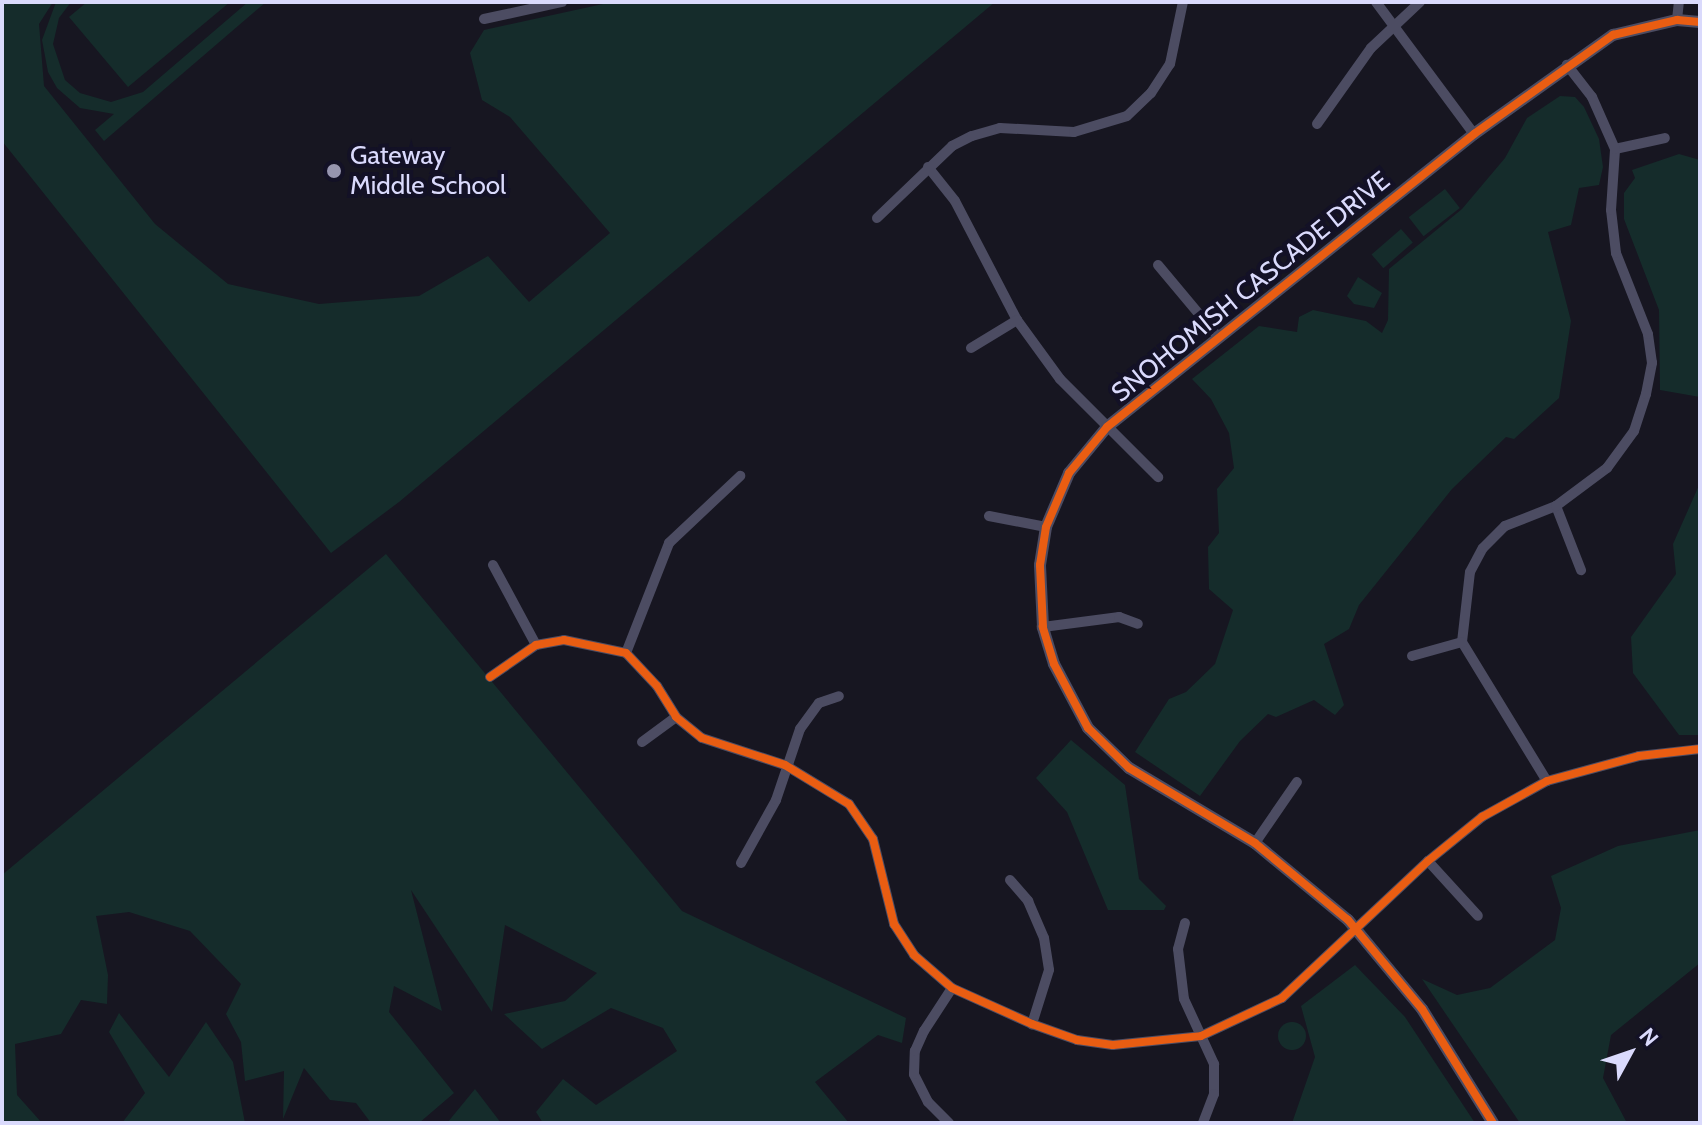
<!DOCTYPE html>
<style>
body{margin:0}
#map{position:relative;width:1702px;height:1125px;overflow:hidden;background:#171621;font-family:Cabin,sans-serif}
div>[style]{position:absolute}
.green>*{inset:0;background:#152c2b;transform-origin:0 0}
.round{border-radius:50%}
.minor>*{height:10px;margin:-5px;padding:0 5px;transform-origin:5px;border-radius:5px;background:#4c4c62}
.tertiary>*{height:12px;margin:-6px;padding:0 6px;transform-origin:6px;border-radius:6px;background:#4c4c62}
.cycleway>*{height:8px;margin:-4px;padding:0 4px;transform-origin:4px;border-radius:4px;background:#e95d12}
.dots>*{width:22px;height:22px;translate:-50% -50%;box-sizing:border-box;border:4px solid #131126;border-radius:50%}
span{translate:-50% -50%;white-space:nowrap;text-align:center;line-height:1.15;-webkit-text-stroke:8px #131126;paint-order:stroke}
.poi-label{font-size:26px;color:#dadafc}
.left{translate:0 -50%;text-align:left}
.street-label{font-size:26px;color:#dadafc}
.frame{position:absolute;inset:0;border:4px solid #dadafc;pointer-events:none}
.north{position:absolute;left:1590px;top:1013px;width:80px;height:80px;-webkit-text-stroke:6px #131126;paint-order:stroke;rotate:50deg;font-size:22px;font-weight:700;line-height:32px;text-align:center;color:#dadafc}
.north::after{content:'';display:block;margin:auto;width:28px;height:36px;background:#dadafc;clip-path:polygon(50% 0,100% 100%,50% 72%,0 100%)}
</style>
<div id="map">
<div class="green">
<i style="clip-path:polygon(2px 2px,53px 2px,39px 24px,44px 86px,155px 224px,228px 284px,319px 304px,419px 296px,488px 256px,529px 302px,610px 233px,510px 117px,482px 100px,470px 53px,484px 30px,612px 2px,995px 2px,399px 502px,331px 553px,2px 141px)"></i>
<i style="clip-path:polygon(56px 2px,71px 2px,59px 18px,53px 44px,65px 80px,80px 93px,111px 102px,143px 92px,248px 2px,266px 2px,104px 141px,95px 130px,114px 114px,80px 108px,57px 88px,48px 72px,42px 40px)"></i>
<i style="clip-path:polygon(87px 2px,230px 2px,128px 87px,69px 17px)"></i>
<i style="clip-path:polygon(1560px 96px,1575px 97px,1584px 107px,1599px 139px,1603px 167px,1599px 185px,1579px 188px,1571px 225px,1548px 232px,1571px 321px,1559px 398px,1514px 439px,1506px 437px,1452px 489px,1359px 605px,1349px 629px,1324px 644px,1344px 705px,1335px 715px,1314px 700px,1276px 717px,1268px 714px,1240px 741px,1200px 796px,1135px 752px,1169px 699px,1186px 692px,1215px 664px,1233px 610px,1209px 589px,1208px 547px,1219px 533px,1217px 489px,1234px 468px,1229px 433px,1211px 399px,1192px 379px,1259px 326px,1297px 332px,1299px 317px,1313px 310px,1366px 321px,1382px 333px,1388px 320px,1389px 269px,1462px 209px,1505px 158px,1527px 118px)"></i>
<i style="clip-path:polygon(1679px 154px,1700px 160px,1700px 397px,1660px 390px,1659px 310px,1624px 219px,1624px 193px,1635px 178px,1632px 170px)"></i>
<i style="left:1445px;top:189px;width:24px;height:46px;rotate:52deg"></i>
<i style="left:1401px;top:229px;width:18px;height:39px;rotate:49deg"></i>
<i style="clip-path:polygon(1358px 277px,1382px 293px,1374px 308px,1354px 304px,1347px 296px)"></i>
<i style="clip-path:polygon(1700px 483px,1700px 735px,1679px 735px,1633px 673px,1631px 637px,1676px 574px,1673px 544px)"></i>
<i style="clip-path:polygon(386px 554px,682px 911px,906px 1018px,902px 1043px,878px 1035px,815px 1082px,849px 1123px,543px 1123px,536px 1112px,563px 1079px,596px 1105px,677px 1051px,663px 1028px,611px 1008px,542px 1049px,504px 1014px,565px 1001px,597px 973px,505px 925px,492px 1012px,411px 890px,442px 1011px,394px 986px,389px 1012px,454px 1093px,419px 1123px,371px 1123px,356px 1103px,330px 1100px,304px 1068px,283px 1119px,284px 1071px,245px 1081px,241px 1042px,226px 1014px,241px 984px,190px 931px,129px 912px,96px 916px,108px 975px,107px 1004px,81px 1000px,61px 1034px,15px 1044px,17px 1095px,42px 1123px,2px 1123px,2px 875px)"></i>
<i style="clip-path:polygon(1071px 740px,1125px 785px,1139px 879px,1166px 906px,1164px 910px,1108px 910px,1067px 812px,1036px 778px)"></i>
<i style="clip-path:polygon(1700px 830px,1700px 963px,1611px 1035px,1603px 1078px,1627px 1123px,1520px 1123px,1422px 979px,1457px 995px,1490px 988px,1555px 940px,1561px 908px,1551px 876px,1618px 846px)"></i>
<i style="clip-path:polygon(1355px 965px,1405px 1017px,1475px 1123px,1292px 1123px,1315px 1057px,1301px 1006px)"></i>
<i style="clip-path:polygon(119px 1013px,169px 1077px,206px 1022px,233px 1062px,245px 1123px,122px 1123px,145px 1093px,109px 1032px)"></i>
<i class="round" style="left:1278px;top:1022px;width:28px;height:28px"></i>
<i style="clip-path:polygon(475px 1089px,501px 1123px,447px 1123px)"></i>
</div>
<div class="minor">
<i style="left:1376px;top:2px;width:164px;rotate:53.4deg"></i>
<i style="left:484px;top:19px;width:80px;rotate:-12.3deg"></i>
<i style="left:1677px;top:20px;width:18px;rotate:-84deg"></i>
<i style="left:1317px;top:124px;width:93px;rotate:-54.6deg"></i>
<i style="left:1371px;top:48px;width:67px;rotate:-43.2deg"></i>
<i style="left:1615px;top:149px;width:51px;rotate:-12.4deg"></i>
<i style="left:928px;top:167px;width:43px;rotate:51.5deg"></i>
<i style="left:955px;top:201px;width:134px;rotate:62.5deg"></i>
<i style="left:1017px;top:320px;width:73px;rotate:53.9deg"></i>
<i style="left:1060px;top:379px;width:139px;rotate:45deg"></i>
<i style="left:877px;top:218px;width:104px;rotate:-43.8deg"></i>
<i style="left:952px;top:146px;width:22px;rotate:-27deg"></i>
<i style="left:972px;top:136px;width:29px;rotate:-16deg"></i>
<i style="left:1000px;top:128px;width:74px;rotate:3.1deg"></i>
<i style="left:1074px;top:132px;width:55px;rotate:-16.8deg"></i>
<i style="left:1127px;top:116px;width:33px;rotate:-44deg"></i>
<i style="left:1151px;top:93px;width:35px;rotate:-57deg"></i>
<i style="left:1170px;top:64px;width:63px;rotate:-78.2deg"></i>
<i style="left:1158px;top:265px;width:95px;rotate:50.1deg"></i>
<i style="left:971px;top:348px;width:54px;rotate:-31.3deg"></i>
<i style="left:1556px;top:506px;width:69px;rotate:68.7deg"></i>
<i style="left:989px;top:516px;width:58px;rotate:10.9deg"></i>
<i style="left:493px;top:565px;width:91px;rotate:61.7deg"></i>
<i style="left:1043px;top:627px;width:77px;rotate:-7.5deg"></i>
<i style="left:1119px;top:617px;width:20px;rotate:20deg"></i>
<i style="left:1462px;top:642px;width:70px;rotate:-83.5deg"></i>
<i style="left:1470px;top:572px;width:27px;rotate:-62deg"></i>
<i style="left:1483px;top:548px;width:31px;rotate:-45deg"></i>
<i style="left:1505px;top:526px;width:55px;rotate:-21.4deg"></i>
<i style="left:1556px;top:506px;width:64px;rotate:-36.7deg"></i>
<i style="left:1607px;top:468px;width:46px;rotate:-53.9deg"></i>
<i style="left:1634px;top:431px;width:39px;rotate:-72deg"></i>
<i style="left:1646px;top:394px;width:32px;rotate:-79deg"></i>
<i style="left:1652px;top:363px;width:29px;rotate:-98deg"></i>
<i style="left:1648px;top:334px;width:87px;rotate:-111.6deg"></i>
<i style="left:1616px;top:253px;width:43px;rotate:-96.6deg"></i>
<i style="left:1611px;top:210px;width:61px;rotate:-86.2deg"></i>
<i style="left:1615px;top:149px;width:57px;rotate:-113.9deg"></i>
<i style="left:1592px;top:97px;width:41px;rotate:-128deg"></i>
<i style="left:1462px;top:642px;width:163px;rotate:58.6deg"></i>
<i style="left:626px;top:653px;width:118px;rotate:-68.6deg"></i>
<i style="left:669px;top:543px;width:98px;rotate:-43.3deg"></i>
<i style="left:1412px;top:656px;width:52px;rotate:-15.6deg"></i>
<i style="left:490px;top:677px;width:56px;rotate:-34.8deg"></i>
<i style="left:536px;top:645px;width:28px;rotate:-10deg"></i>
<i style="left:564px;top:640px;width:63px;rotate:11.8deg"></i>
<i style="left:626px;top:653px;width:45px;rotate:46.8deg"></i>
<i style="left:657px;top:686px;width:36px;rotate:58deg"></i>
<i style="left:676px;top:717px;width:33px;rotate:39deg"></i>
<i style="left:702px;top:738px;width:87px;rotate:18deg"></i>
<i style="left:785px;top:765px;width:75px;rotate:31.4deg"></i>
<i style="left:849px;top:804px;width:42px;rotate:55.6deg"></i>
<i style="left:873px;top:839px;width:88px;rotate:76.1deg"></i>
<i style="left:894px;top:924px;width:37px;rotate:57deg"></i>
<i style="left:914px;top:955px;width:50px;rotate:41deg"></i>
<i style="left:952px;top:988px;width:88px;rotate:24.2deg"></i>
<i style="left:1032px;top:1024px;width:48px;rotate:19.6deg"></i>
<i style="left:1077px;top:1040px;width:36px;rotate:8deg"></i>
<i style="left:1113px;top:1045px;width:88px;rotate:-5.8deg"></i>
<i style="left:1201px;top:1036px;width:89px;rotate:-25.1deg"></i>
<i style="left:1282px;top:998px;width:200px;rotate:-43.2deg"></i>
<i style="left:1428px;top:861px;width:70px;rotate:-39.2deg"></i>
<i style="left:1482px;top:817px;width:74px;rotate:-29deg"></i>
<i style="left:1547px;top:781px;width:95px;rotate:-15.2deg"></i>
<i style="left:1639px;top:756px;width:61px;rotate:-6.5deg"></i>
<i style="left:642px;top:742px;width:42px;rotate:-36.3deg"></i>
<i style="left:1255px;top:843px;width:74px;rotate:-55.5deg"></i>
<i style="left:1428px;top:861px;width:74px;rotate:47.7deg"></i>
<i style="left:741px;top:863px;width:72px;rotate:-60.9deg"></i>
<i style="left:776px;top:800px;width:75px;rotate:-71.3deg"></i>
<i style="left:800px;top:729px;width:32px;rotate:-54deg"></i>
<i style="left:819px;top:703px;width:21px;rotate:-19deg"></i>
<i style="left:1010px;top:880px;width:28px;rotate:49deg"></i>
<i style="left:1028px;top:901px;width:40px;rotate:66.6deg"></i>
<i style="left:1044px;top:938px;width:32px;rotate:81deg"></i>
<i style="left:1049px;top:970px;width:57px;rotate:107.5deg"></i>
<i style="left:1185px;top:923px;width:27px;rotate:105deg"></i>
<i style="left:1178px;top:949px;width:50px;rotate:83.2deg"></i>
<i style="left:1184px;top:999px;width:72px;rotate:65.2deg"></i>
<i style="left:1214px;top:1064px;width:30px;rotate:90deg"></i>
<i style="left:1214px;top:1094px;width:31px;rotate:111deg"></i>
<i style="left:949px;top:1123px;width:30px;rotate:-135deg"></i>
<i style="left:928px;top:1102px;width:31px;rotate:-117deg"></i>
<i style="left:914px;top:1074px;width:23px;rotate:-88deg"></i>
<i style="left:915px;top:1051px;width:22px;rotate:-66deg"></i>
<i style="left:924px;top:1031px;width:51px;rotate:-56.9deg"></i>
</div>
<div class="tertiary">
<i style="left:1493px;top:1123px;width:134px;rotate:-121.9deg"></i>
<i style="left:1422px;top:1009px;width:116px;rotate:-129.7deg"></i>
<i style="left:1348px;top:920px;width:121px;rotate:-140.4deg"></i>
<i style="left:1255px;top:843px;width:147px;rotate:-149.2deg"></i>
<i style="left:1129px;top:768px;width:57px;rotate:-135.7deg"></i>
<i style="left:1088px;top:728px;width:72px;rotate:-118deg"></i>
<i style="left:1054px;top:664px;width:39px;rotate:-107deg"></i>
<i style="left:1043px;top:627px;width:62px;rotate:-92.8deg"></i>
<i style="left:1040px;top:565px;width:38px;rotate:-81deg"></i>
<i style="left:1046px;top:527px;width:59px;rotate:-66.9deg"></i>
<i style="left:1069px;top:473px;width:60px;rotate:-50.4deg"></i>
<i style="left:1107px;top:427px;width:470px;rotate:-38.6deg"></i>
<i style="left:1474px;top:134px;width:171px;rotate:-35.5deg"></i>
<i style="left:1613px;top:35px;width:66px;rotate:-13.2deg"></i>
<i style="left:1677px;top:20px;width:23px;rotate:5deg"></i>
</div>
<div class="cycleway">
<i style="left:490px;top:677px;width:56px;rotate:-34.8deg"></i>
<i style="left:536px;top:645px;width:28px;rotate:-10deg"></i>
<i style="left:564px;top:640px;width:63px;rotate:11.8deg"></i>
<i style="left:626px;top:653px;width:45px;rotate:46.8deg"></i>
<i style="left:657px;top:686px;width:36px;rotate:58deg"></i>
<i style="left:676px;top:717px;width:33px;rotate:39deg"></i>
<i style="left:702px;top:738px;width:87px;rotate:18deg"></i>
<i style="left:785px;top:765px;width:75px;rotate:31.4deg"></i>
<i style="left:849px;top:804px;width:42px;rotate:55.6deg"></i>
<i style="left:873px;top:839px;width:88px;rotate:76.1deg"></i>
<i style="left:894px;top:924px;width:37px;rotate:57deg"></i>
<i style="left:914px;top:955px;width:50px;rotate:41deg"></i>
<i style="left:952px;top:988px;width:88px;rotate:24.2deg"></i>
<i style="left:1032px;top:1024px;width:48px;rotate:19.6deg"></i>
<i style="left:1077px;top:1040px;width:36px;rotate:8deg"></i>
<i style="left:1113px;top:1045px;width:88px;rotate:-5.8deg"></i>
<i style="left:1201px;top:1036px;width:89px;rotate:-25.1deg"></i>
<i style="left:1282px;top:998px;width:200px;rotate:-43.2deg"></i>
<i style="left:1428px;top:861px;width:70px;rotate:-39.2deg"></i>
<i style="left:1482px;top:817px;width:74px;rotate:-29deg"></i>
<i style="left:1547px;top:781px;width:95px;rotate:-15.2deg"></i>
<i style="left:1639px;top:756px;width:61px;rotate:-6.5deg"></i>
<i style="left:1493px;top:1123px;width:134px;rotate:-121.9deg"></i>
<i style="left:1422px;top:1009px;width:116px;rotate:-129.7deg"></i>
<i style="left:1348px;top:920px;width:121px;rotate:-140.4deg"></i>
<i style="left:1255px;top:843px;width:147px;rotate:-149.2deg"></i>
<i style="left:1129px;top:768px;width:57px;rotate:-135.7deg"></i>
<i style="left:1088px;top:728px;width:72px;rotate:-118deg"></i>
<i style="left:1054px;top:664px;width:39px;rotate:-107deg"></i>
<i style="left:1043px;top:627px;width:62px;rotate:-92.8deg"></i>
<i style="left:1040px;top:565px;width:38px;rotate:-81deg"></i>
<i style="left:1046px;top:527px;width:59px;rotate:-66.9deg"></i>
<i style="left:1069px;top:473px;width:60px;rotate:-50.4deg"></i>
<i style="left:1107px;top:427px;width:470px;rotate:-38.6deg"></i>
<i style="left:1474px;top:134px;width:171px;rotate:-35.5deg"></i>
<i style="left:1613px;top:35px;width:66px;rotate:-13.2deg"></i>
<i style="left:1677px;top:20px;width:23px;rotate:5deg"></i>
</div>
<div class="dots">
<i style="left:334px;top:171px;background:#9695af"></i>
</div>
<div class="poi-label">
<span class="left" style="left:350px;top:171px">Gateway<br>Middle School</span>
</div>
<div class="street-label">
<span style="left:1251px;top:287px;rotate:-39deg">SNOHOMISH CASCADE DRIVE</span>
</div>
<div class="frame"></div>
<div class="north">N</div>
</div>
